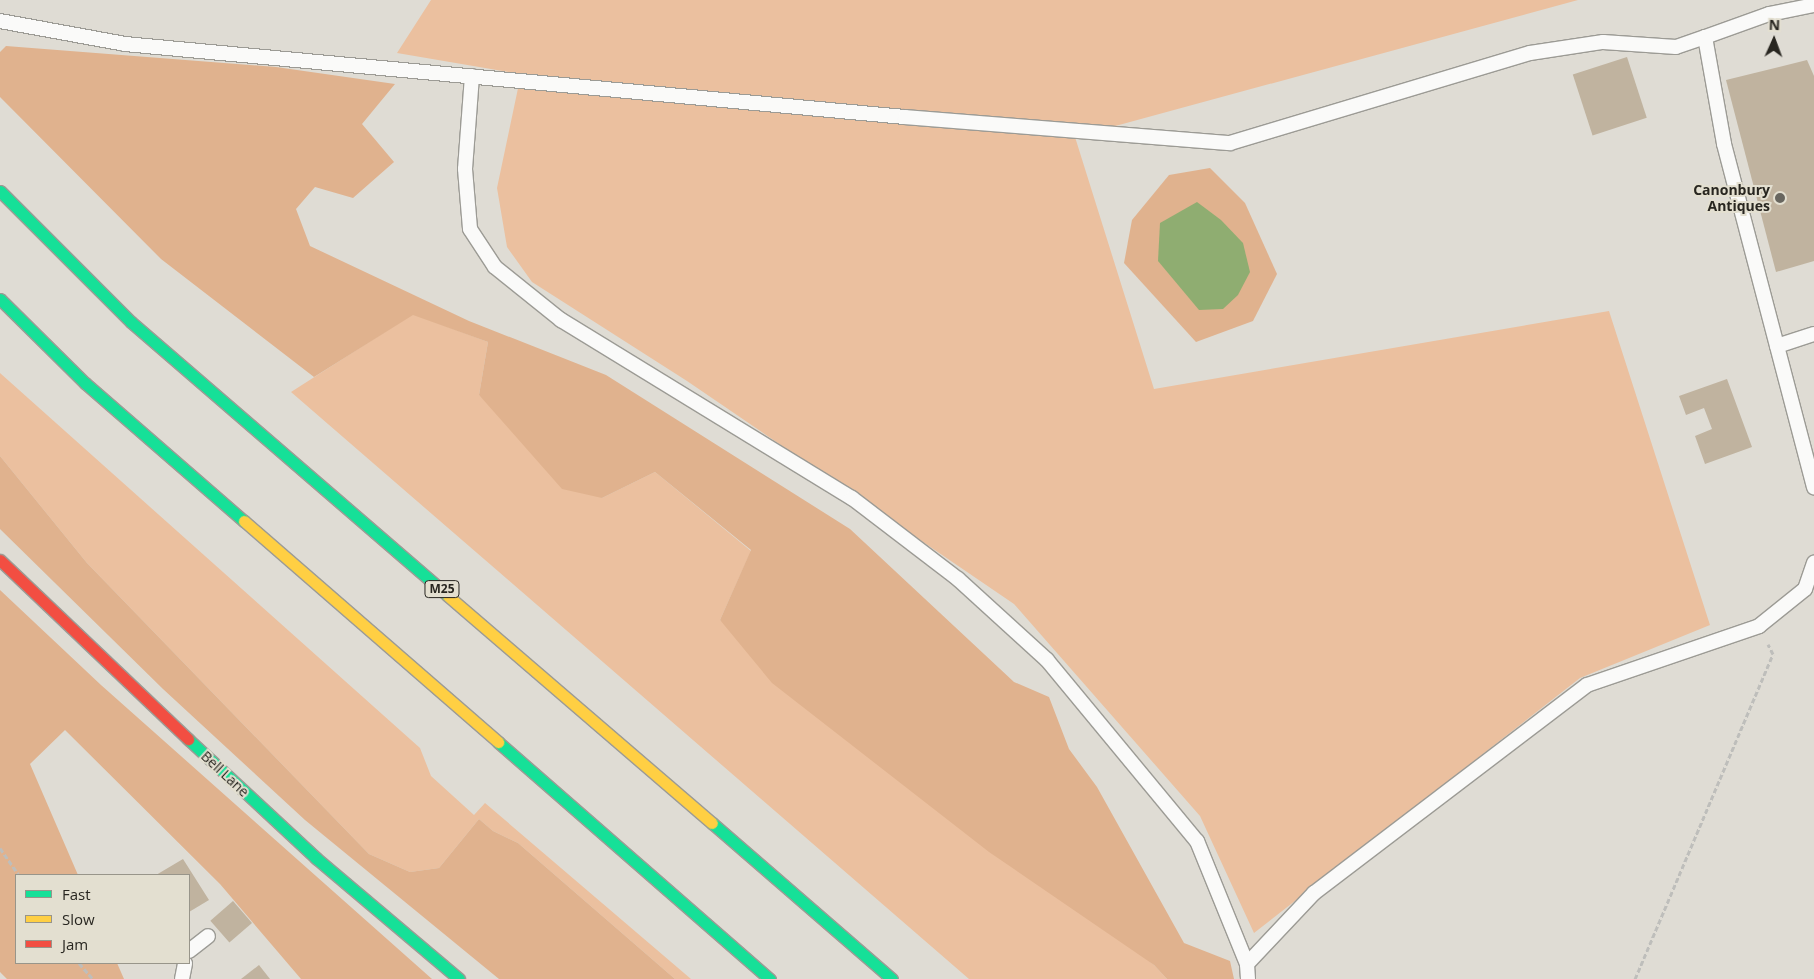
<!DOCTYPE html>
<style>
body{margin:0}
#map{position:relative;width:1814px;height:979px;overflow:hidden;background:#dfdcd4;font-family:"Open Sans",sans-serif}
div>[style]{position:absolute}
.green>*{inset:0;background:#ebc09f}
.forest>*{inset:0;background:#e0b28e}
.water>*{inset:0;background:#8fad71}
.building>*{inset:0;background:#c0b39f;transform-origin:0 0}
.path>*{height:3px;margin-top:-1.5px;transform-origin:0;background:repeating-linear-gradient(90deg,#bebebb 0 5px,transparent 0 7.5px)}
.roads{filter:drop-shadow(1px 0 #9c9b95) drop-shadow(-1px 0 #9c9b95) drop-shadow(0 1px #9c9b95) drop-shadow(0 -1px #9c9b95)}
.lane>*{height:14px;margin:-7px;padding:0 7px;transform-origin:7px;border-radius:7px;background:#fafaf9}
.fast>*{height:11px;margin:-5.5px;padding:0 5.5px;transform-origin:5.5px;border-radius:5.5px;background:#16e098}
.slow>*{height:11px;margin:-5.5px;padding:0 5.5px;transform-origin:5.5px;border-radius:5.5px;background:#ffcf43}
.jam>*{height:11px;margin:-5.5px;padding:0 5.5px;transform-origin:5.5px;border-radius:5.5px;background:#f24e42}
.dots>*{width:14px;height:14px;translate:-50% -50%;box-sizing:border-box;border:2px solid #e3dfd0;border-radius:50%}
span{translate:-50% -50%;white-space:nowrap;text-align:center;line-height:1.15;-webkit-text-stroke:4px #e3dfd0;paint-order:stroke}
.shield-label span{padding:1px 4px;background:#e3dfd0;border:1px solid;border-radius:4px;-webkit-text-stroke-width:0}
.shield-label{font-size:12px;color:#282620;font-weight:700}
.poi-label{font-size:14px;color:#282620;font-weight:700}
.right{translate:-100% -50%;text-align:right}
.street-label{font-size:14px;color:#282620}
.legend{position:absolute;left:15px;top:874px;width:175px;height:90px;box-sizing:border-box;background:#e3dfd0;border:1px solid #98958a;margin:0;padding:6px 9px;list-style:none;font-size:15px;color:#282620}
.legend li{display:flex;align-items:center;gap:10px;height:25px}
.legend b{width:25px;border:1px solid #98958a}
.north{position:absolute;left:1749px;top:15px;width:50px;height:50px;-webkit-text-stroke:4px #e3dfd0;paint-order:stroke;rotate:2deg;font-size:14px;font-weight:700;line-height:20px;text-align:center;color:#282620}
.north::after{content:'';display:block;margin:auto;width:18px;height:22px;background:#282620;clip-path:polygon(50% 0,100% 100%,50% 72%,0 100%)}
</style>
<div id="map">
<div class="green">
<i style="clip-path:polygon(431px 0,1578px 0,1075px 137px,1154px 389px,1609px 311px,1710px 625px,1580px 678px,1254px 933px,1200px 816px,1014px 604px,687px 381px,532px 282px,507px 247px,497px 188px,521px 74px,397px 53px)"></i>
<i style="clip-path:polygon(413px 314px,488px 342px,479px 395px,602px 498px,655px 472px,751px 551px,720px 620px,1154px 965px,1167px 979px,969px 979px,291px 392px)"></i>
<i style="clip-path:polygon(0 373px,420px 748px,431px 776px,474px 815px,485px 803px,691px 979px,675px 979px,518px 843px,493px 831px,479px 819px,439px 868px,410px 872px,369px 854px,87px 563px,0 456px)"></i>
</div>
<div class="forest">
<i style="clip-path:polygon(6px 46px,276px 67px,395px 84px,362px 124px,394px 162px,353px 198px,315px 187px,296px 209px,310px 246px,469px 321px,606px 375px,850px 529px,1014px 682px,1049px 697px,1069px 749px,1097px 787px,1184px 943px,1230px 961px,1234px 979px,1167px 979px,1154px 965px,989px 852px,772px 683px,720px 620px,751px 550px,655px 472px,602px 498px,562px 489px,479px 395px,488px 342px,413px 315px,314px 377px,161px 259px,0 97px,0 52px)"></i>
<i style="clip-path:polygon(1210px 168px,1245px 203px,1277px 274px,1253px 321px,1196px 342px,1124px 263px,1132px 220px,1169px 175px)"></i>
<i style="clip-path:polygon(0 456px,87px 563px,369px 854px,410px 872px,439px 868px,479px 819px,493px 831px,518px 843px,675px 979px,499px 979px,305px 820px,163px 689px,0 529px)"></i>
<i style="clip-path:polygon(0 590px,101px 685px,432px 979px,301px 979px,220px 884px,65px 730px,30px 764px,78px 875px,16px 875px,16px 963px,117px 963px,124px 979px,7px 979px,0 972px)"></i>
</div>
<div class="water">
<i style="clip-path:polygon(1197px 202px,1221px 220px,1243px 243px,1250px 272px,1238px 295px,1223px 309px,1199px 310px,1158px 261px,1160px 223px)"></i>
</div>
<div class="building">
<i style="left:1627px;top:57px;width:64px;height:57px;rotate:72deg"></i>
<i style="clip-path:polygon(1807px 60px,1814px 76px,1814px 261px,1776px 272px,1726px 80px)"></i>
<i style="clip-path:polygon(1727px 379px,1752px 447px,1705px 464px,1695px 436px,1712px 429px,1704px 408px,1686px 415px,1679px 396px)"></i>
<i style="clip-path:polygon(183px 859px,209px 900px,189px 912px,189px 875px,156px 875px)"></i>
<i style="left:233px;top:901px;width:29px;height:30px;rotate:49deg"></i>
<i style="clip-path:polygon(259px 965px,270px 979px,241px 979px)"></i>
</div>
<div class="path">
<i style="left:0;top:848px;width:33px;rotate:55deg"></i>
<i style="left:79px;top:963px;width:21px;rotate:49deg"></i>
<i style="left:1635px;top:979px;width:353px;rotate:-67deg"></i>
<i style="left:1773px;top:654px;width:11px;rotate:-117deg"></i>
</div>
<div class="roads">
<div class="lane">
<i style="left:1814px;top:5px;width:46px;rotate:168.7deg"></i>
<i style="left:1769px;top:14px;width:68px;rotate:160.2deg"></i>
<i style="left:1705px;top:37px;width:109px;rotate:79.9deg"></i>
<i style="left:1724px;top:144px;width:355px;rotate:75.3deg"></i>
<i style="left:0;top:21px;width:127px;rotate:10.4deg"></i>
<i style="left:125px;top:44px;width:783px;rotate:5.35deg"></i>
<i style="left:905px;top:117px;width:326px;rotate:4.6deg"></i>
<i style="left:1230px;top:143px;width:313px;rotate:-16.7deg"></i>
<i style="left:1530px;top:53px;width:74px;rotate:-8.6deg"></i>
<i style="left:1603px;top:42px;width:73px;rotate:3.9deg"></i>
<i style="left:1676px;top:47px;width:31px;rotate:-19deg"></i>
<i style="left:472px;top:76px;width:93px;rotate:94.3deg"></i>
<i style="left:465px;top:169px;width:60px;rotate:85.2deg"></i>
<i style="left:470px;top:229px;width:45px;rotate:56.7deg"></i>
<i style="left:495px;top:267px;width:85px;rotate:38.8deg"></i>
<i style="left:561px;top:320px;width:341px;rotate:31.5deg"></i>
<i style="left:852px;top:498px;width:133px;rotate:37.4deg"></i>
<i style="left:958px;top:579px;width:120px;rotate:42.3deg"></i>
<i style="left:1047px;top:660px;width:235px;rotate:50.4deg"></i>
<i style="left:1197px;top:841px;width:133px;rotate:67.9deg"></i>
<i style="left:1777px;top:346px;width:39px;rotate:-18deg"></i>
<i style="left:189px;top:951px;width:24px;rotate:-38deg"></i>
<i style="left:182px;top:979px;width:16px;rotate:-79deg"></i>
<i style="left:1248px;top:979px;width:15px;rotate:-94deg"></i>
<i style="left:1247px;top:964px;width:98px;rotate:-46.7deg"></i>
<i style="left:1314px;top:893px;width:343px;rotate:-37.3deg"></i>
<i style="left:1587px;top:685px;width:182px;rotate:-18.9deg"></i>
<i style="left:1759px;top:626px;width:59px;rotate:-38.8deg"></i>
<i style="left:1805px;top:589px;width:28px;rotate:-71deg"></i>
</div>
<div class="fast">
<i style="left:0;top:191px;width:185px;rotate:45deg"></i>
<i style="left:131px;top:322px;width:419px;rotate:40.8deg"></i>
<i style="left:0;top:299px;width:120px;rotate:44.7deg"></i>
<i style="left:85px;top:383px;width:211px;rotate:41deg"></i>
<i style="left:188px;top:739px;width:175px;rotate:42.9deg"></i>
<i style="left:316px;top:858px;width:187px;rotate:40.2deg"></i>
<i style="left:498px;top:742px;width:361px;rotate:41.1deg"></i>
<i style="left:712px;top:823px;width:238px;rotate:40.9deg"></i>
</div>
<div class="slow">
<i style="left:244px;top:521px;width:337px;rotate:41deg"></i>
<i style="left:448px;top:596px;width:348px;rotate:40.7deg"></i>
</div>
<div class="jam">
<i style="left:0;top:560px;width:260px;rotate:43.6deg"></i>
</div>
</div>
<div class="dots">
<i style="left:1780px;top:198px;background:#68665f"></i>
</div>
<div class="shield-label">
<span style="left:442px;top:589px">M25</span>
</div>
<div class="poi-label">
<span class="right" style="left:1770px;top:198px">Canonbury<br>Antiques</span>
</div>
<div class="street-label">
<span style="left:225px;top:774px;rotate:43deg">Bell Lane</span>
</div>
<ul class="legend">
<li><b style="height:6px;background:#16e098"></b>Fast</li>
<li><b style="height:6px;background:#ffcf43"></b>Slow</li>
<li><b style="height:6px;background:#f24e42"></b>Jam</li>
</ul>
<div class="north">N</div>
</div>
